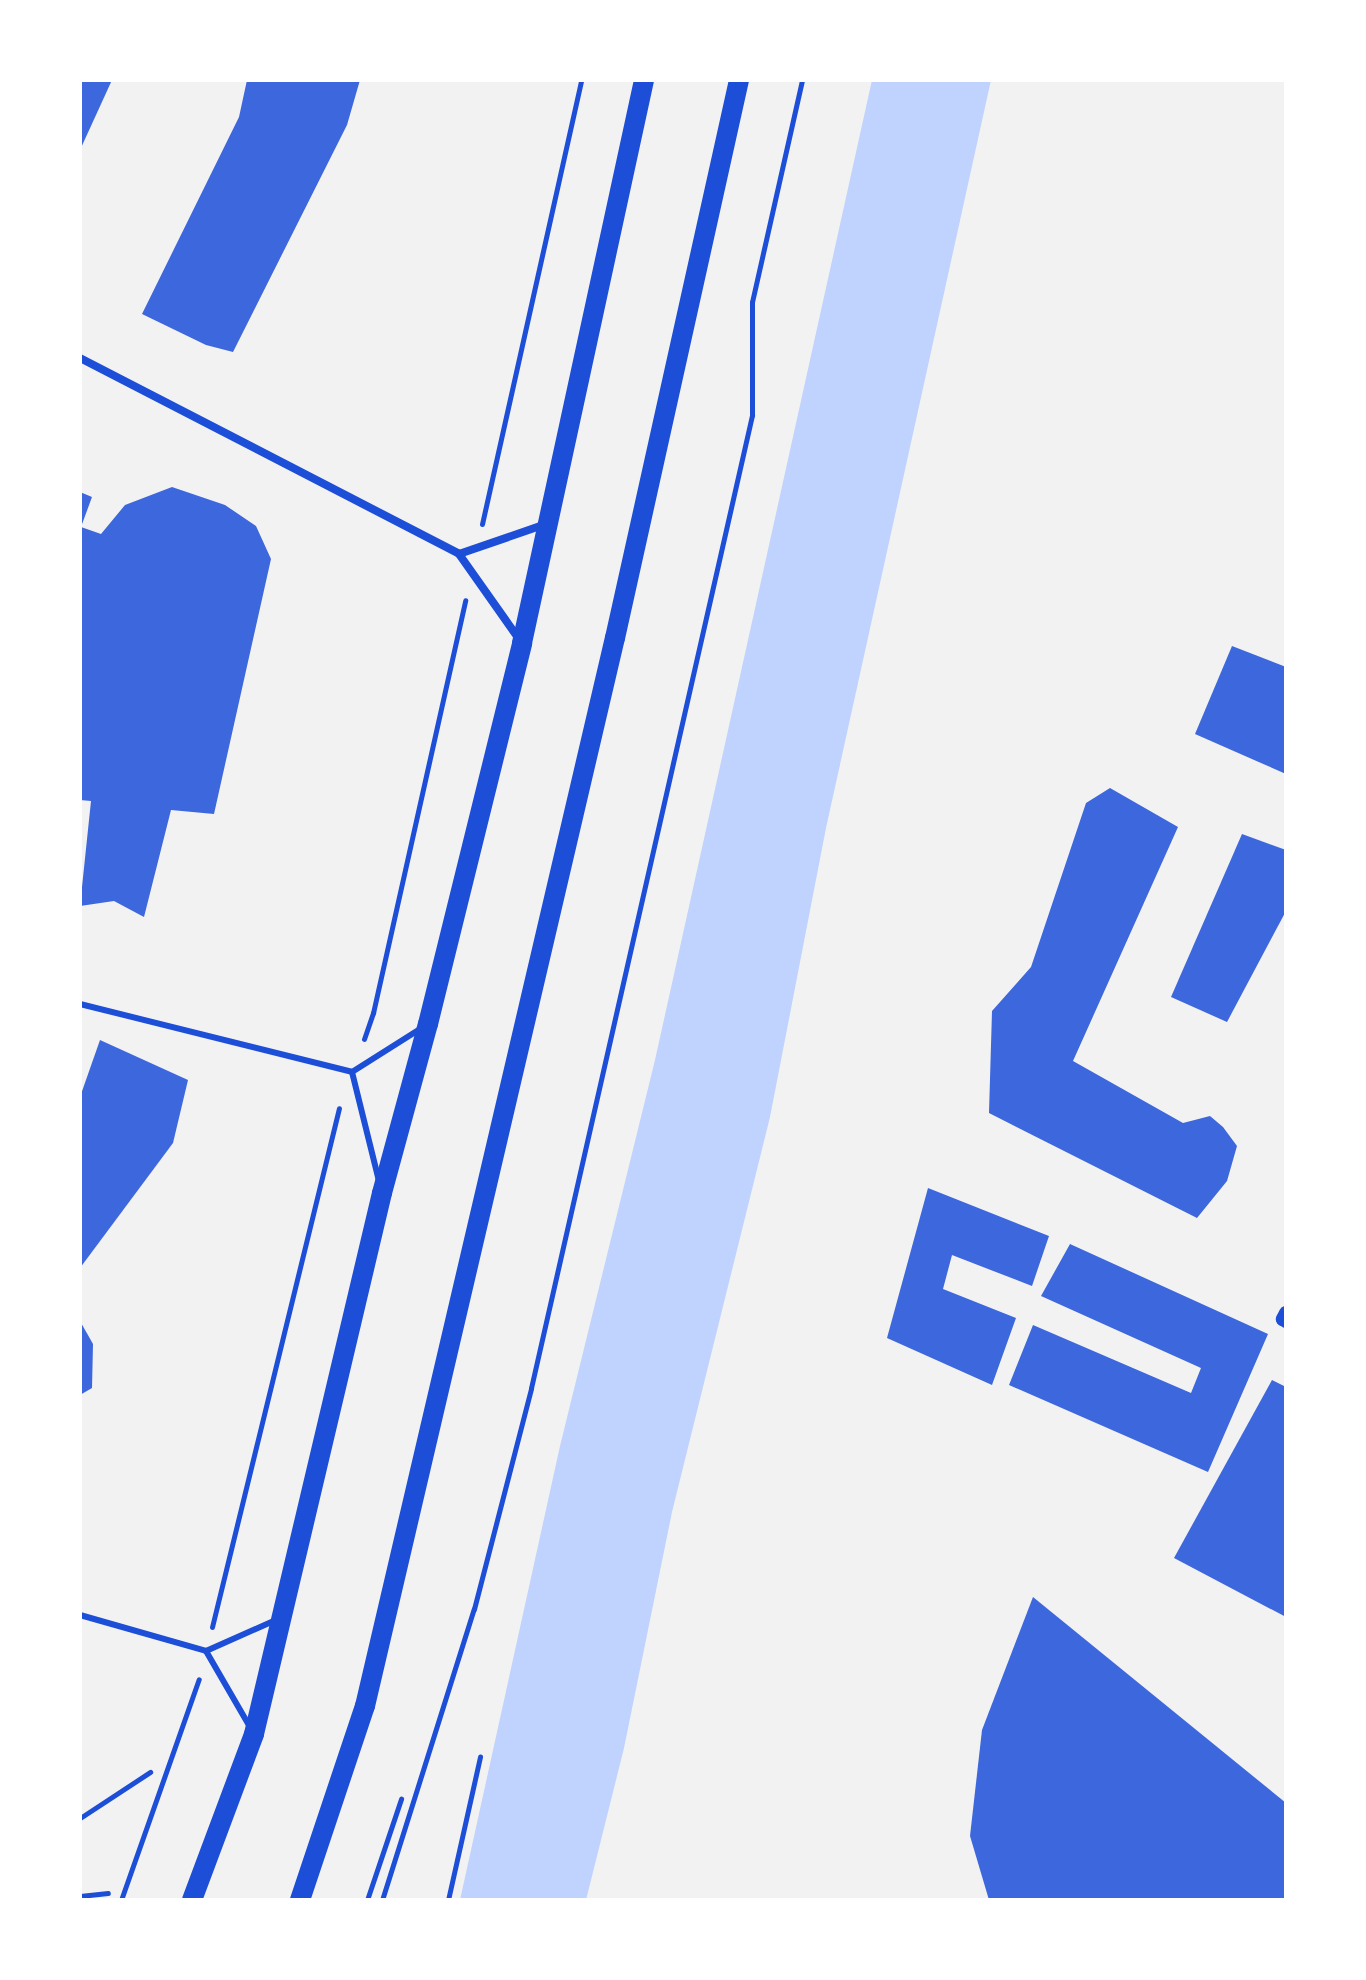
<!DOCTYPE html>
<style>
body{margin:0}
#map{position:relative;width:1366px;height:1980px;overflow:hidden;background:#f2f2f2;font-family:"Alegreya Sans",sans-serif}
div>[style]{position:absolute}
.water>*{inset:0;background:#bfd3fe}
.building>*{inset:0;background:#3d67dc}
.path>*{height:5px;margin:-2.5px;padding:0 2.5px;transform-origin:2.5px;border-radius:2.5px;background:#1d4ed8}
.service>*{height:6px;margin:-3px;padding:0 3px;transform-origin:3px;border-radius:3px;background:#1d4ed8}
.minor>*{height:8px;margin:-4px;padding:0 4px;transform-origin:4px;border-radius:4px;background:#1d4ed8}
.tertiary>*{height:14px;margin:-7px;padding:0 7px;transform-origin:7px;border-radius:7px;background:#1d4ed8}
.primary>*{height:20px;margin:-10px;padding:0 10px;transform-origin:10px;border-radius:10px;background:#1d4ed8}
span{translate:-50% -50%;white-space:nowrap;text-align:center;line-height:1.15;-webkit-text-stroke:6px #fff;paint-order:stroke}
.frame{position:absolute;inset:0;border:82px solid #fff;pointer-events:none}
</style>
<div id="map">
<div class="water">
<i style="clip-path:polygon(872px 80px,991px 80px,826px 828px,770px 1117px,672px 1512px,624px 1748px,586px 1900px,460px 1900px,560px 1446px,655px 1060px)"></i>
</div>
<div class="building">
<i style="clip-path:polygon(80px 80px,112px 80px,80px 150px)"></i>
<i style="clip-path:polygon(247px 80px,360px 80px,347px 125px,233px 352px,206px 345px,142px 314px,239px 117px)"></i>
<i style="clip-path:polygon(172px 487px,225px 505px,256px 526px,271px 559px,214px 814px,171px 810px,144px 917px,114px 901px,80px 906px,91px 801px,80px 800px,80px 492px,92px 497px,81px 527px,101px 534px,125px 505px)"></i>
<i style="clip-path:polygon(1232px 646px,1286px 667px,1286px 774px,1195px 734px)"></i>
<i style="clip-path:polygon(1110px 788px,1178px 827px,1073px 1061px,1183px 1123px,1210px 1116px,1223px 1127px,1237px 1146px,1227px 1181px,1197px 1218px,989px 1113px,992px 1011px,1031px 967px,1086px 803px)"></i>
<i style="clip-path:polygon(1242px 834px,1286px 850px,1286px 911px,1227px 1022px,1171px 997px)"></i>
<i style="clip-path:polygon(100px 1040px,188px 1080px,173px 1143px,80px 1268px,80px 1097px)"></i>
<i style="clip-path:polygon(928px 1188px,1049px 1236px,1032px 1286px,952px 1255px,943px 1289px,1016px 1318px,992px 1385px,887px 1338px)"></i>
<i style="clip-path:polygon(1070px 1244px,1268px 1334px,1208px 1472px,1009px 1385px,1033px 1325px,1191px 1393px,1201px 1368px,1041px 1296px)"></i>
<i style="clip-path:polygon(80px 1321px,93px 1344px,92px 1388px,80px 1395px)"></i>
<i style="clip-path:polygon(1272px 1380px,1286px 1387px,1286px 1617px,1174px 1558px)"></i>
<i style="clip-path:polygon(1033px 1597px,1286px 1803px,1286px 1900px,989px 1900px,970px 1836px,982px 1730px)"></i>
</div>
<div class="path">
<i style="left:482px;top:524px;width:455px;rotate:-77.4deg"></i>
<i style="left:364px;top:1039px;width:28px;rotate:-71deg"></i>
<i style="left:373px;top:1013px;width:423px;rotate:-77.4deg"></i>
<i style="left:212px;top:1627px;width:534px;rotate:-76.25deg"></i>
<i style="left:80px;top:1818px;width:84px;rotate:-33.3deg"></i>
<i style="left:80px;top:1896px;width:28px;rotate:-6deg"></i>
<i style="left:121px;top:1900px;width:234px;rotate:-70.6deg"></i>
<i style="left:367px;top:1900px;width:107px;rotate:-71.4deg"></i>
<i style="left:382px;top:1900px;width:305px;rotate:-72.5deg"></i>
<i style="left:474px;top:1609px;width:228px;rotate:-75.5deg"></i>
<i style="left:531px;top:1388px;width:998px;rotate:-77.2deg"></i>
<i style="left:752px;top:415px;width:113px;rotate:-90deg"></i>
<i style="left:752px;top:302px;width:228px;rotate:-77.3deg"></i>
<i style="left:448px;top:1900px;width:147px;rotate:-77.4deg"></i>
</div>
<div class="service">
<i style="left:80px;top:1004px;width:280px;rotate:14deg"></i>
<i style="left:352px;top:1072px;width:80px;rotate:-32.3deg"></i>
<i style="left:352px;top:1072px;width:112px;rotate:76.1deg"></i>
<i style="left:80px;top:1615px;width:131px;rotate:15.9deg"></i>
<i style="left:206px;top:1651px;width:77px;rotate:-23.9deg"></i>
<i style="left:206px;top:1651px;width:88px;rotate:59.9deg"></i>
</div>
<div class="minor">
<i style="left:80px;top:358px;width:427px;rotate:27.3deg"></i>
<i style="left:459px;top:554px;width:104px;rotate:54.8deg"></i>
<i style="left:459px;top:554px;width:92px;rotate:-19deg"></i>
</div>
<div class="tertiary">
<i style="left:1286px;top:1313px;width:7px;rotate:117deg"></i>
<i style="left:1283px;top:1319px;width:4px;rotate:34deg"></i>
</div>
<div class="primary">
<i style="left:192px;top:1900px;width:177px;rotate:-69.5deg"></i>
<i style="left:254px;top:1734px;width:556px;rotate:-76.69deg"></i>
<i style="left:382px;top:1193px;width:175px;rotate:-74.8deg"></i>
<i style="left:428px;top:1024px;width:392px;rotate:-76.1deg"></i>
<i style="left:522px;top:643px;width:576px;rotate:-77.77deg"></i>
<i style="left:300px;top:1900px;width:205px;rotate:-71.5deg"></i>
<i style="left:365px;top:1706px;width:1097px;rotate:-76.83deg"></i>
<i style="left:615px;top:638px;width:572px;rotate:-77.47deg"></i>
</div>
<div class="frame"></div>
</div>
